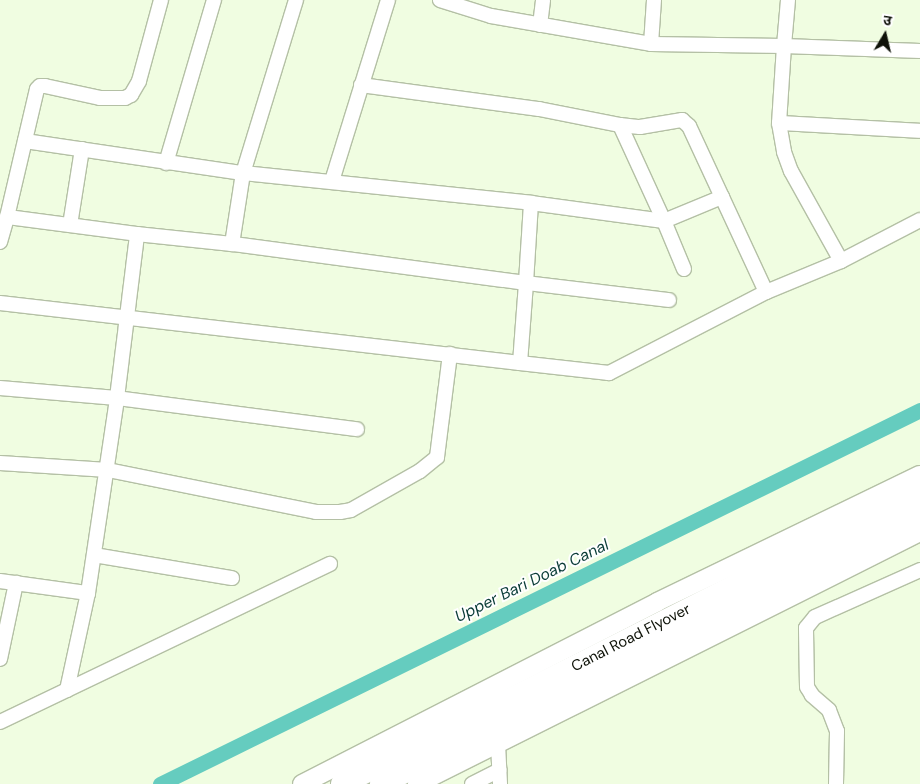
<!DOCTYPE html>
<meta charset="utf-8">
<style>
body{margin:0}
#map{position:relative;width:920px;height:784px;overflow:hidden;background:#f0fde1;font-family:"DM Sans","Noto Sans Devanagari",sans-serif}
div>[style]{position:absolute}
.canal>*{height:15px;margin:-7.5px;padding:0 7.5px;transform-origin:7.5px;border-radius:7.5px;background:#65ccbf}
.roads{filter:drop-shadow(1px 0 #b4c0a5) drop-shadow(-1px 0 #b4c0a5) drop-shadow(0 1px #b4c0a5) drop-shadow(0 -1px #b4c0a5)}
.minor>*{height:14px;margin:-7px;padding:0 7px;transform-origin:7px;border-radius:7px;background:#fff}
.tertiary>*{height:18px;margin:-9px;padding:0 9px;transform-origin:9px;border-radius:9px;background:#fff}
.primary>*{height:22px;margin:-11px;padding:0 11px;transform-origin:11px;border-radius:11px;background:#fff}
span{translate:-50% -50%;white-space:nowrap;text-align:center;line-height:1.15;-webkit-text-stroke:4px #fff;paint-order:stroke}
.street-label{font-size:15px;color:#0e1208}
.water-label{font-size:16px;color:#0a3c37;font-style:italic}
.north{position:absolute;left:860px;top:10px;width:50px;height:50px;-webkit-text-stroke:4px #fff;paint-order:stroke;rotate:9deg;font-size:14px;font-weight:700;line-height:20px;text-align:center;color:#0e1208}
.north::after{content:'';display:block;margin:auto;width:18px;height:22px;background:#0e1208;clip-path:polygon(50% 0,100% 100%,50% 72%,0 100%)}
</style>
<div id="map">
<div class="canal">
<i style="left:160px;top:784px;width:847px;rotate:-26.2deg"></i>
</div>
<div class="roads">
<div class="minor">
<i style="left:296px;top:0;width:181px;rotate:107deg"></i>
<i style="left:243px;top:173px;width:290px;rotate:5.9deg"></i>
<i style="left:531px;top:203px;width:80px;rotate:93.6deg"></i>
<i style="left:526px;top:283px;width:144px;rotate:6.8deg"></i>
<i style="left:440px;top:0;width:53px;rotate:17.4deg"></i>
<i style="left:491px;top:16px;width:162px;rotate:9.9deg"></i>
<i style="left:651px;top:44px;width:133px;rotate:0.9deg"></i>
<i style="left:784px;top:46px;width:77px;rotate:93.7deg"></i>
<i style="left:779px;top:123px;width:29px;rotate:80deg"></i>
<i style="left:784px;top:152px;width:20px;rotate:70deg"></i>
<i style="left:791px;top:171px;width:103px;rotate:60.9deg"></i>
<i style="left:841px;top:261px;width:81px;rotate:157.5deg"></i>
<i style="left:766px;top:292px;width:177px;rotate:152.7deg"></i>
<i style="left:609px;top:373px;width:90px;rotate:-173.6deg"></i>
<i style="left:788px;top:0;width:46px;rotate:95deg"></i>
<i style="left:784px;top:46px;width:136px;rotate:2.1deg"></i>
<i style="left:540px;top:25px;width:25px;rotate:-83deg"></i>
<i style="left:651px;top:44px;width:44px;rotate:-86.1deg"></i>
<i style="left:361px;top:85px;width:180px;rotate:7.7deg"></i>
<i style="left:539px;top:109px;width:83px;rotate:11.2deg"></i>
<i style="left:620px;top:125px;width:20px;rotate:6deg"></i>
<i style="left:640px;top:127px;width:43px;rotate:-9.5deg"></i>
<i style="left:682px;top:120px;width:9px;rotate:41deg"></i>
<i style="left:689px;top:126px;width:183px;rotate:65.1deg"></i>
<i style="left:779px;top:123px;width:141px;rotate:3.2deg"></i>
<i style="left:620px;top:125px;width:106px;rotate:65.4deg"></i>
<i style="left:664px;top:221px;width:63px;rotate:-22.5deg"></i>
<i style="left:25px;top:141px;width:220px;rotate:8.4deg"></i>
<i style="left:243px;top:173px;width:72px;rotate:98.8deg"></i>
<i style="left:166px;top:163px;width:170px;rotate:-73.6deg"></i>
<i style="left:332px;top:181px;width:189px;rotate:-72.8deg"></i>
<i style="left:531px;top:203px;width:134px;rotate:7.7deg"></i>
<i style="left:664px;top:221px;width:52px;rotate:67.4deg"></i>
<i style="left:70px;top:225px;width:77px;rotate:-81deg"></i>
<i style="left:0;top:242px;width:26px;rotate:-74deg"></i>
<i style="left:841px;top:261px;width:89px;rotate:-27.4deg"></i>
<i style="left:0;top:303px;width:523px;rotate:6.58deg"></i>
<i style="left:520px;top:363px;width:80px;rotate:-85.7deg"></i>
<i style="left:526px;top:283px;width:297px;rotate:-172.4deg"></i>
<i style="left:232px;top:244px;width:96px;rotate:-174deg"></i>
<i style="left:0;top:388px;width:117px;rotate:4.9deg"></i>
<i style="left:117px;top:398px;width:165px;rotate:-83deg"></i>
<i style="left:137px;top:234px;width:131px;rotate:-172.5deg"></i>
<i style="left:7px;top:217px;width:131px;rotate:-76.8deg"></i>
<i style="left:37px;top:89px;width:4px;rotate:-45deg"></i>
<i style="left:40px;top:86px;width:5px"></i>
<i style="left:45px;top:86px;width:56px;rotate:12.3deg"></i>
<i style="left:100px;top:98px;width:25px"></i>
<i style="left:125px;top:98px;width:7px;rotate:-27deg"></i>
<i style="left:131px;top:95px;width:16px;rotate:-60deg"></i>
<i style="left:139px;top:81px;width:84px;rotate:-74.8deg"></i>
<i style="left:0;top:463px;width:108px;rotate:3.7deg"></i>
<i style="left:108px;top:470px;width:212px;rotate:11.4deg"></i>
<i style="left:316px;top:512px;width:24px"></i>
<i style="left:340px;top:512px;width:11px;rotate:-10deg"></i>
<i style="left:351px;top:510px;width:79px;rotate:-29.5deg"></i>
<i style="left:420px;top:471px;width:22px;rotate:-39deg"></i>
<i style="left:437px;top:457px;width:104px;rotate:-82.8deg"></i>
<i style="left:94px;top:555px;width:140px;rotate:9.5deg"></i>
<i style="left:0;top:581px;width:89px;rotate:7.8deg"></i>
<i style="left:88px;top:593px;width:197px;rotate:-81.5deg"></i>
<i style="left:117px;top:398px;width:242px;rotate:7.4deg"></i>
<i style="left:0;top:659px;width:78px;rotate:-78.1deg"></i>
<i style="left:67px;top:690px;width:99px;rotate:-77.8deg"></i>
<i style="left:0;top:722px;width:366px;rotate:-25.6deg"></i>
<i style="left:498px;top:744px;width:40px;rotate:87.1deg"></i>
<i style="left:472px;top:784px;width:31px;rotate:-27deg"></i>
<i style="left:836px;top:784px;width:53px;rotate:-88.9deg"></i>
<i style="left:837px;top:731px;width:22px;rotate:-111deg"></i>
<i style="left:829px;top:710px;width:23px;rotate:-139deg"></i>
<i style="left:812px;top:695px;width:9px;rotate:-122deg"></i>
<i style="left:807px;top:687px;width:59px;rotate:-91deg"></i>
<i style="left:806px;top:628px;width:14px;rotate:-51deg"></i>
<i style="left:815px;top:617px;width:115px;rotate:-24.1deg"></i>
</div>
<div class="tertiary">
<i style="left:302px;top:784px;width:399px;rotate:-27.1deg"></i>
<i style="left:657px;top:602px;width:292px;rotate:-25.8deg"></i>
<i style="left:417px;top:784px;width:563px;rotate:-26.61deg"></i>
</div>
<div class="primary">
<i style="left:342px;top:784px;width:648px;rotate:-26.8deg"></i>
<i style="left:381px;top:784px;width:604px;rotate:-26.78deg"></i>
</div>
</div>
<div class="street-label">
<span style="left:631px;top:638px;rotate:-27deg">Canal Road Flyover</span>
</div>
<div class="water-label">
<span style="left:532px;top:581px;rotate:-26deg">Upper Bari Doab Canal</span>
</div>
<div class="north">उ</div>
</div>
